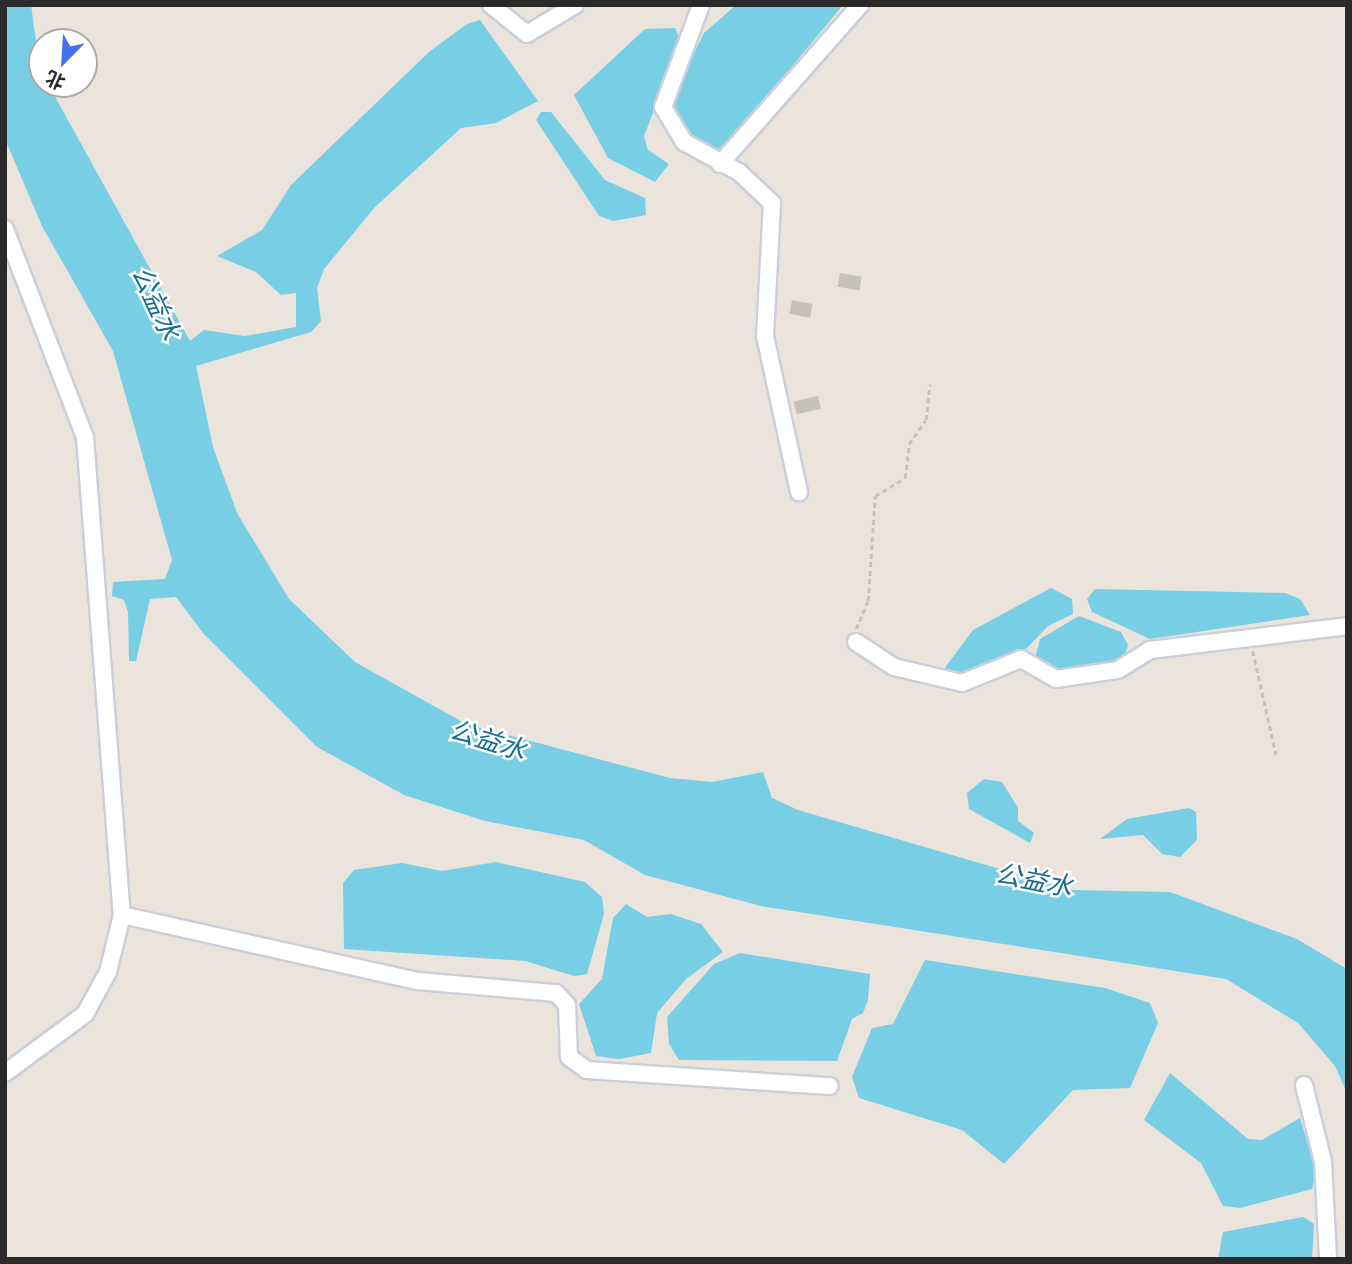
<!DOCTYPE html>
<meta charset="utf-8">
<style>
body{margin:0}
#map{position:relative;width:1352px;height:1264px;overflow:hidden;background:#ebe4dd;font-family:"IBM Plex Sans","Noto Sans SC",sans-serif}
div>[style]{position:absolute}
.water>*{inset:0;background:#77cee5}
.building>*{inset:0;background:#c6c1bc;transform-origin:0 0}
.path>*{height:2.5px;margin-top:-1.25px;transform-origin:0;background:repeating-linear-gradient(90deg,#c3c3c3 0 5px,transparent 0 8.5px)}
.roads{filter:drop-shadow(2px 0 #cbcfda) drop-shadow(-2px 0 #cbcfda) drop-shadow(0 2px #cbcfda) drop-shadow(0 -2px #cbcfda)}
.minor>*{height:16px;margin:-8px;padding:0 8px;transform-origin:8px;border-radius:8px;background:#fff}
span{translate:-50% -50%;white-space:nowrap;text-align:center;line-height:1.15;-webkit-text-stroke:5px #fff;paint-order:stroke}
.water-label{font-size:26px;color:#176d90;font-style:italic}
.frame{position:absolute;inset:0;border:7px solid #2a2a2a;pointer-events:none}
.north{position:absolute;left:28px;top:28px;width:70px;height:70px;box-sizing:border-box;background:#fff;border:2px solid #aaa;border-radius:50%;rotate:204deg;font-size:19px;font-weight:700;line-height:28px;text-align:center;color:#2a2a2a}
.north::after{content:'';display:block;margin:auto;width:24px;height:32px;background:#4970ec;clip-path:polygon(50% 0,100% 100%,50% 72%,0 100%)}
</style>
<div id="map">
<div class="water">
<i style="clip-path:polygon(5px 5px,31px 5px,42px 84px,48px 84px,190px 341px,204px 330px,245px 336px,296px 327px,296px 293px,281px 295px,256px 272px,217px 256px,262px 230px,291px 185px,429px 52px,467px 24px,480px 20px,538px 101px,496px 123px,461px 128px,375px 207px,324px 269px,317px 288px,321px 321px,311px 332px,196px 366px,213px 447px,237px 513px,289px 599px,355px 662px,466px 724px,670px 778px,712px 782px,763px 772px,772px 798px,798px 810px,1072px 890px,1170px 892px,1297px 939px,1347px 969px,1347px 1093px,1335px 1066px,1298px 1023px,1226px 979px,761px 906px,645px 875px,584px 840px,485px 821px,404px 795px,317px 747px,203px 633px,176px 597px,150px 599px,136px 661px,129px 661px,128px 612px,124px 600px,112px 596px,113px 582px,165px 579px,172px 560px,113px 351px,42px 226px,5px 139px)"></i>
<i style="clip-path:polygon(736px 5px,843px 5px,725px 147px,712px 151px,691px 138px,669px 104px,704px 33px)"></i>
<i style="clip-path:polygon(675px 28px,681px 41px,644px 136px,648px 150px,669px 164px,655px 182px,608px 158px,574px 95px,645px 29px)"></i>
<i style="clip-path:polygon(541px 112px,551px 112px,605px 180px,645px 198px,646px 215px,613px 221px,599px 216px,536px 120px)"></i>
<i style="clip-path:polygon(1051px 588px,1072px 599px,1073px 614px,1048px 626px,1027px 648px,966px 673px,944px 669px,973px 630px)"></i>
<i style="clip-path:polygon(1095px 589px,1285px 593px,1300px 599px,1310px 615px,1150px 639px,1092px 612px,1087px 599px)"></i>
<i style="clip-path:polygon(1079px 616px,1121px 632px,1128px 645px,1125px 655px,1110px 665px,1051px 671px,1034px 662px,1040px 639px)"></i>
<i style="clip-path:polygon(984px 779px,1002px 782px,1018px 808px,1018px 821px,1034px 833px,1030px 843px,969px 809px,967px 793px)"></i>
<i style="clip-path:polygon(1189px 808px,1196px 812px,1197px 840px,1180px 857px,1162px 854px,1143px 835px,1100px 839px,1127px 819px)"></i>
<i style="clip-path:polygon(496px 862px,585px 882px,602px 897px,604px 914px,587px 974px,574px 976px,525px 961px,344px 949px,343px 883px,354px 870px,402px 863px,442px 871px)"></i>
<i style="clip-path:polygon(626px 904px,647px 917px,671px 914px,701px 924px,723px 952px,686px 979px,657px 1013px,651px 1053px,619px 1059px,596px 1056px,579px 1004px,602px 979px,613px 918px)"></i>
<i style="clip-path:polygon(740px 953px,870px 974px,868px 1000px,863px 1013px,852px 1019px,837px 1061px,679px 1060px,669px 1044px,667px 1017px,714px 964px)"></i>
<i style="clip-path:polygon(925px 960px,1105px 988px,1150px 1003px,1158px 1023px,1130px 1088px,1073px 1090px,1004px 1164px,962px 1130px,859px 1098px,852px 1077px,872px 1028px,893px 1024px)"></i>
<i style="clip-path:polygon(1170px 1073px,1248px 1139px,1262px 1140px,1300px 1118px,1316px 1171px,1312px 1189px,1240px 1208px,1223px 1206px,1201px 1163px,1144px 1120px)"></i>
<i style="clip-path:polygon(1303px 1217px,1314px 1224px,1312px 1259px,1218px 1259px,1223px 1232px)"></i>
</div>
<div class="building">
<i style="left:840px;top:273px;width:22px;height:14px;rotate:10deg"></i>
<i style="left:792px;top:300px;width:21px;height:14px;rotate:11deg"></i>
<i style="left:818px;top:396px;width:13px;height:25px;rotate:77deg"></i>
</div>
<div class="path">
<i style="left:856px;top:629px;width:30px;rotate:-67deg"></i>
<i style="left:868px;top:601px;width:105px;rotate:-86.2deg"></i>
<i style="left:875px;top:496px;width:35px;rotate:-31deg"></i>
<i style="left:905px;top:478px;width:34px;rotate:-83deg"></i>
<i style="left:909px;top:444px;width:29px;rotate:-55deg"></i>
<i style="left:926px;top:420px;width:36px;rotate:-84deg"></i>
<i style="left:1253px;top:651px;width:106px;rotate:77.4deg"></i>
</div>
<div class="roads">
<div class="minor">
<i style="left:491px;top:5px;width:46px;rotate:38.9deg"></i>
<i style="left:527px;top:34px;width:56px;rotate:-31.1deg"></i>
<i style="left:701px;top:5px;width:109px;rotate:110.4deg"></i>
<i style="left:663px;top:107px;width:41px;rotate:59deg"></i>
<i style="left:684px;top:142px;width:63px;rotate:28.6deg"></i>
<i style="left:739px;top:172px;width:45px;rotate:43.2deg"></i>
<i style="left:772px;top:203px;width:133px;rotate:93deg"></i>
<i style="left:765px;top:336px;width:160px;rotate:77.7deg"></i>
<i style="left:720px;top:164px;width:212px;rotate:-48.6deg"></i>
<i style="left:5px;top:229px;width:223px;rotate:69deg"></i>
<i style="left:85px;top:437px;width:479px;rotate:85.6deg"></i>
<i style="left:122px;top:915px;width:59px;rotate:103.8deg"></i>
<i style="left:108px;top:972px;width:48px;rotate:118.7deg"></i>
<i style="left:85px;top:1014px;width:99px;rotate:143.6deg"></i>
<i style="left:856px;top:642px;width:45px;rotate:33.3deg"></i>
<i style="left:894px;top:667px;width:70px;rotate:13.2deg"></i>
<i style="left:962px;top:683px;width:64px;rotate:-22.1deg"></i>
<i style="left:1021px;top:659px;width:40px;rotate:29.7deg"></i>
<i style="left:1056px;top:679px;width:63px;rotate:-8.3deg"></i>
<i style="left:1118px;top:670px;width:38px;rotate:-32deg"></i>
<i style="left:1150px;top:650px;width:198px;rotate:-6.9deg"></i>
<i style="left:122px;top:915px;width:303px;rotate:12.6deg"></i>
<i style="left:418px;top:981px;width:139px;rotate:5deg"></i>
<i style="left:556px;top:993px;width:16px;rotate:47deg"></i>
<i style="left:567px;top:1005px;width:52px;rotate:87.8deg"></i>
<i style="left:569px;top:1057px;width:22px;rotate:36deg"></i>
<i style="left:587px;top:1070px;width:243px;rotate:3.8deg"></i>
<i style="left:1304px;top:1085px;width:79px;rotate:76.1deg"></i>
<i style="left:1323px;top:1162px;width:97px;rotate:87deg"></i>
</div>
</div>
<div class="water-label">
<span style="left:156px;top:303px;rotate:65deg">公益水</span>
<span style="left:488px;top:740px;rotate:17deg">公益水</span>
<span style="left:1034px;top:880px;rotate:11deg">公益水</span>
</div>
<div class="frame"></div>
<div class="north">北</div>
</div>
